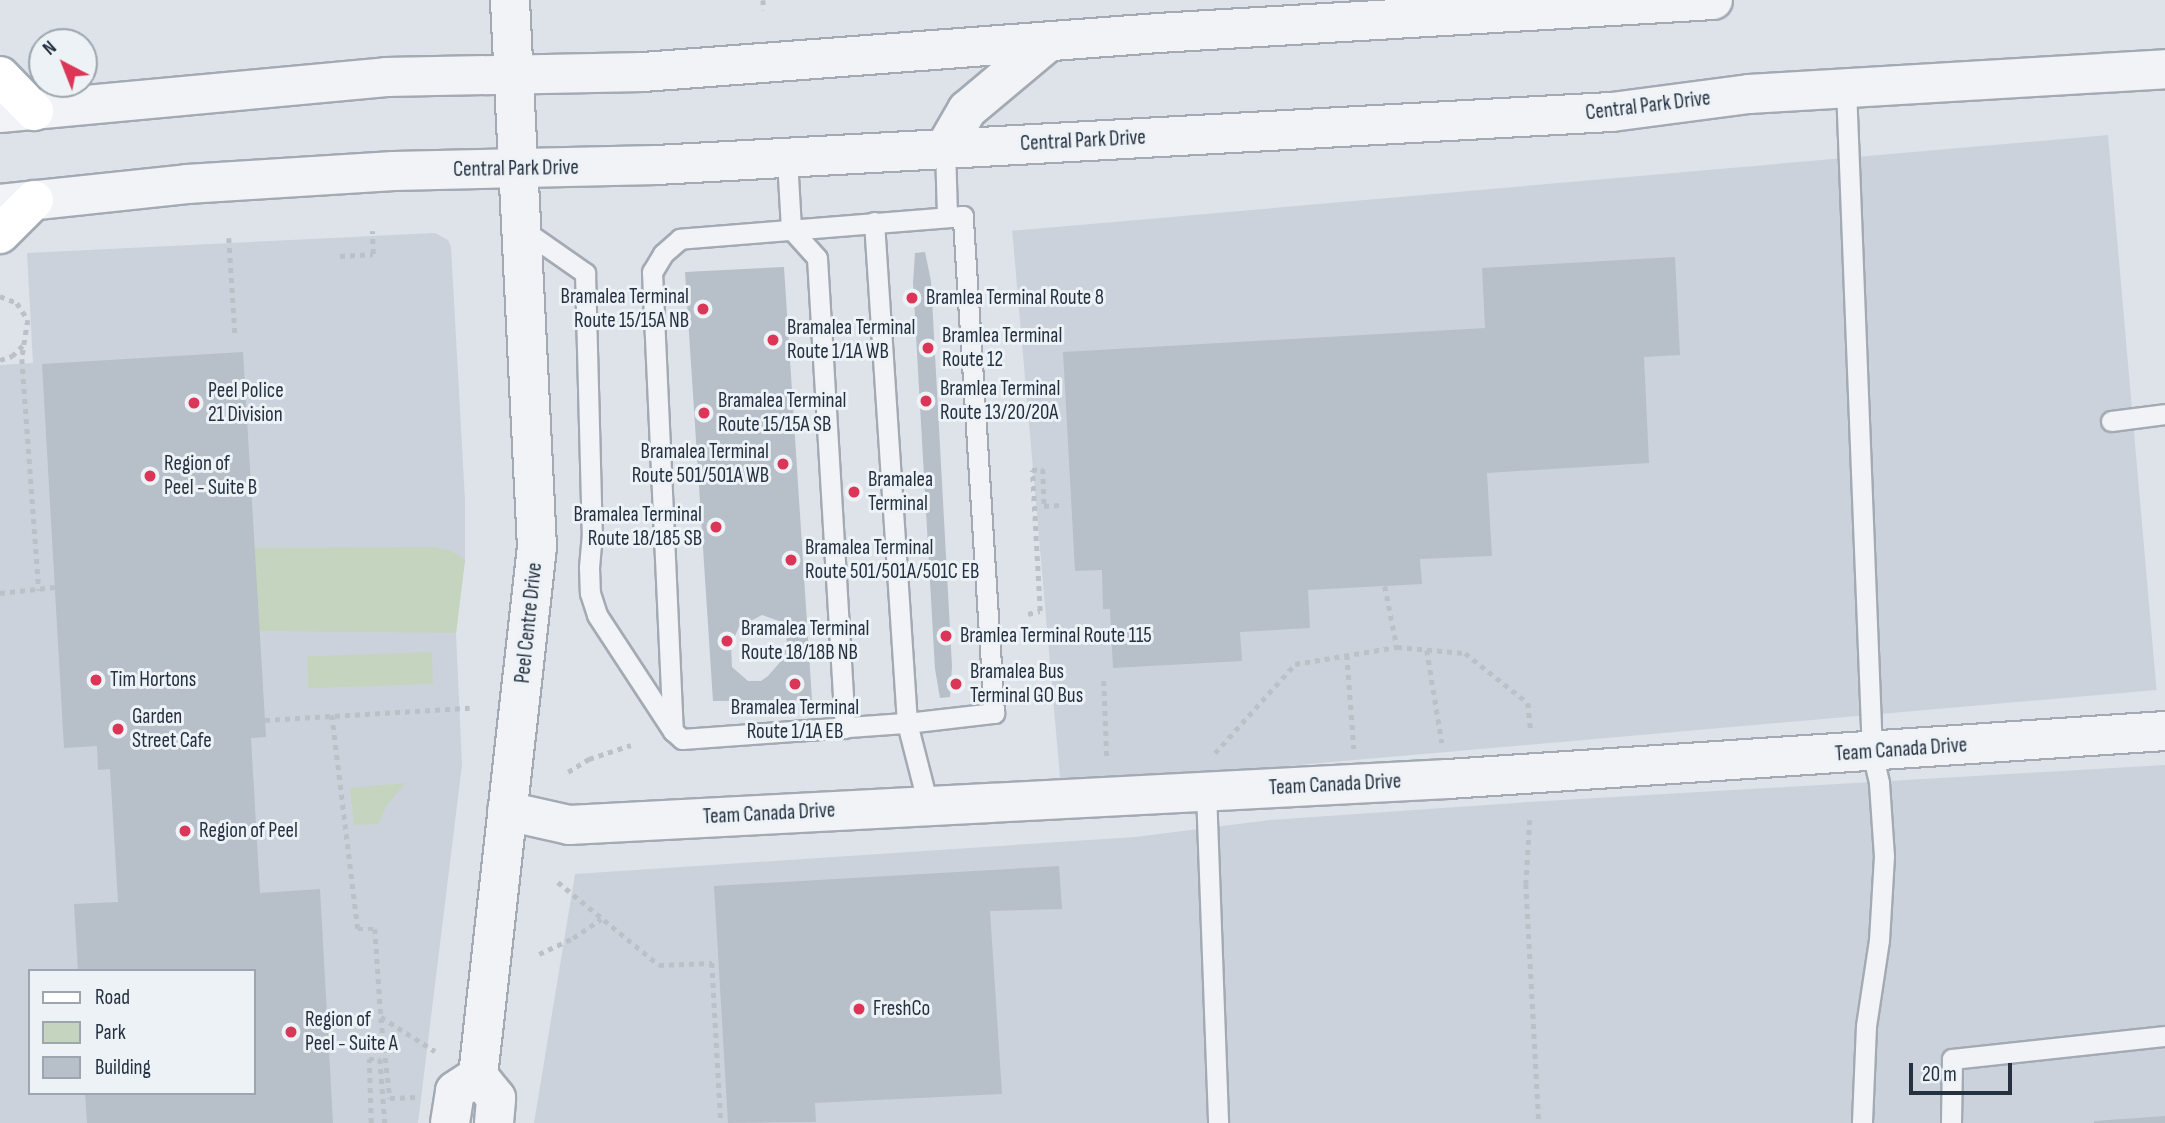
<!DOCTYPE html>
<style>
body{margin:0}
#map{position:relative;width:2165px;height:1123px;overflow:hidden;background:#dee3e9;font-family:"Sofia Sans Condensed",sans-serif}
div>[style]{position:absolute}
.built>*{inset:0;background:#ccd2db;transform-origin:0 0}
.green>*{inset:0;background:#c5d4be;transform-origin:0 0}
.building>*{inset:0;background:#b7bfc9}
.path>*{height:4.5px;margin-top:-2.25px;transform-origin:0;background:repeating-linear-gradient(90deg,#bcc1c8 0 5px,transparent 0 10px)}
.roads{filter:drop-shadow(2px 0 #a3aab3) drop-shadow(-2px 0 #a3aab3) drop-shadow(0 2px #a3aab3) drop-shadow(0 -2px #a3aab3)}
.service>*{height:19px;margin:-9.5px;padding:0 9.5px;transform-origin:9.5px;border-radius:9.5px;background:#f1f3f7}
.minor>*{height:38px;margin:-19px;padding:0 19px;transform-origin:19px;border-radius:19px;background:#f1f3f7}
.tertiary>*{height:38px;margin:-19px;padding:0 19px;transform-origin:19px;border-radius:19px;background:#f1f3f7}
.primary>*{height:38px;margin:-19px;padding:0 19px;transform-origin:19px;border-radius:19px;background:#fff}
.dots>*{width:19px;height:19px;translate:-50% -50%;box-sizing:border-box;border:4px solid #edf2f6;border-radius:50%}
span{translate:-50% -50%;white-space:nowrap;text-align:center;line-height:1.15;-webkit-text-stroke:6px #edf2f6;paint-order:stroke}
.street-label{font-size:21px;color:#253141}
.poi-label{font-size:21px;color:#253141}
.right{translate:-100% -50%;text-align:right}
.left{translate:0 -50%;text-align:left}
.legend{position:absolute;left:28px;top:969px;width:228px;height:126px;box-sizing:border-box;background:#edf2f6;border:2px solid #9da5ae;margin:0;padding:9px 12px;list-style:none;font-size:21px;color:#253141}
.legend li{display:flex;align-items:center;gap:14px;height:35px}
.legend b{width:35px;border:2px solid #9da5ae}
.north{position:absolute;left:28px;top:28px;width:70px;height:70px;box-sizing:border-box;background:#edf2f6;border:2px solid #9da5ae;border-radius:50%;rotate:318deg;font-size:19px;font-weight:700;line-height:28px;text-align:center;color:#253141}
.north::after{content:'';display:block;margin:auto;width:24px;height:32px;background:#db3557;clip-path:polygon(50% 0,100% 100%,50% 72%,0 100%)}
.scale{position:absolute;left:1909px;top:1063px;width:103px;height:32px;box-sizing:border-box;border:4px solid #253141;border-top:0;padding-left:9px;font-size:21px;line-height:24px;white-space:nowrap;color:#253141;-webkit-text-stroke:5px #edf2f6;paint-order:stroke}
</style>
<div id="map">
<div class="built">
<i style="left:2108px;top:135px;width:557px;height:1100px;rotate:85deg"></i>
<i style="clip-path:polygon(evenodd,435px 233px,448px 240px,451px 247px,465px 500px,465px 560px,456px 633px,462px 765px,418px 1123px,0 1123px,0 365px,33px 363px,27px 253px,435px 233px,30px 971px,254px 971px,254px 1093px,30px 1093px,30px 971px)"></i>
<i style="clip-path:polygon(2165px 765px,2165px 1123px,534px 1123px,575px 874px,1135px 837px,1270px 820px,1528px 802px)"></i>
</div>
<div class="green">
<i style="clip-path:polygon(434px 547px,450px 550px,465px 560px,456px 633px,259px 631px,254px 548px)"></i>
<i style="left:432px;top:652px;width:32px;height:125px;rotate:88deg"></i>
<i style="clip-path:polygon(405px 783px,386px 807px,378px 824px,354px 825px,350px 788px)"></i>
</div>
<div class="building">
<i style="clip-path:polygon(925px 252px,931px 281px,952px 666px,950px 697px,940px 698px,935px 669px,913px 283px,915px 253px)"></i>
<i style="clip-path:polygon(1675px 257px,1680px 355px,1644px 357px,1649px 463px,1487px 473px,1492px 556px,1420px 559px,1422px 584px,1308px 590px,1310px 628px,1240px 632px,1242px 661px,1113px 668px,1110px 609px,1103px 609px,1102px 570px,1075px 571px,1063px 352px,1485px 328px,1482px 268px)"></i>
<i style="clip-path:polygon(evenodd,784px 267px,812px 700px,713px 701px,685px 272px,784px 267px,762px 615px,782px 622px,786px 629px,787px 645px,781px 661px,768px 676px,761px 681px,748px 681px,732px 667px,731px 645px,739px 627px,762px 615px)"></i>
<i style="clip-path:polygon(243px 352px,266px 737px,251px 738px,260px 893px,320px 889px,333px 1123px,87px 1123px,85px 1093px,254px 1093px,254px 971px,78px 971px,74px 904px,118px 902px,110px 769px,98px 770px,97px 746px,64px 748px,42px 364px)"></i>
<i style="clip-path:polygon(1059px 866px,1062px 909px,990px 911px,1002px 1094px,815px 1103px,816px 1122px,728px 1123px,714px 886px)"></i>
<i style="clip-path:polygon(2165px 1116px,2165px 1123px,2094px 1123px,2094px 1121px)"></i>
</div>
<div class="path">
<i style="left:763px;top:0;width:10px;rotate:84deg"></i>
<i style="left:229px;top:238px;width:96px;rotate:86.4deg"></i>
<i style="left:340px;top:256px;width:33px;rotate:-3deg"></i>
<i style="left:373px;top:254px;width:23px;rotate:-92deg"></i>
<i style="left:0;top:296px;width:18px;rotate:22deg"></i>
<i style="left:17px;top:303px;width:20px;rotate:57deg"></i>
<i style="left:28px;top:320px;width:39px;rotate:99deg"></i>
<i style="left:22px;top:359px;width:232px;rotate:85.8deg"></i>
<i style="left:0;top:360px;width:13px;rotate:-18deg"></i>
<i style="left:12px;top:356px;width:17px;rotate:-45deg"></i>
<i style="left:1385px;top:586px;width:62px;rotate:78.9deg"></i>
<i style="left:1397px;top:647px;width:68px;rotate:5deg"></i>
<i style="left:1465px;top:653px;width:80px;rotate:38.4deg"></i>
<i style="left:1528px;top:703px;width:29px;rotate:84deg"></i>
<i style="left:0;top:593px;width:55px;rotate:-6.2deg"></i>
<i style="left:1028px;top:614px;width:12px;rotate:-14deg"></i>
<i style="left:1040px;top:611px;width:141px;rotate:-93.2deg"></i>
<i style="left:1032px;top:470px;width:11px;rotate:-5deg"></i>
<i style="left:1043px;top:469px;width:37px;rotate:88deg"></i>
<i style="left:1044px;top:506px;width:17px;rotate:-3deg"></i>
<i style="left:1427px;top:650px;width:94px;rotate:80.8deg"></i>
<i style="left:1347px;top:655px;width:94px;rotate:85.7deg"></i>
<i style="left:1104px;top:681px;width:79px;rotate:87.8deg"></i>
<i style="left:332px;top:715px;width:216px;rotate:83.1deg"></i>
<i style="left:358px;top:929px;width:17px"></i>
<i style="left:375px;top:929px;width:88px;rotate:86.1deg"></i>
<i style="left:381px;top:1017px;width:64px;rotate:32.2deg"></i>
<i style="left:265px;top:720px;width:205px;rotate:-3.4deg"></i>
<i style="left:1215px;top:753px;width:120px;rotate:-48deg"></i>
<i style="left:1295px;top:664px;width:103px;rotate:-9.5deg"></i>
<i style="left:568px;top:772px;width:25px;rotate:-32deg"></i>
<i style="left:589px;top:759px;width:44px;rotate:-18.4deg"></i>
<i style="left:1530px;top:820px;width:64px;rotate:93.6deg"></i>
<i style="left:1526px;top:884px;width:239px;rotate:86.9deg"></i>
<i style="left:558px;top:882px;width:131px;rotate:39.4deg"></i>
<i style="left:659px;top:965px;width:53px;rotate:-2.2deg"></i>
<i style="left:712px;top:963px;width:160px;rotate:86.8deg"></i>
<i style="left:539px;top:954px;width:38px;rotate:-25deg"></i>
<i style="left:573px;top:938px;width:34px;rotate:-34deg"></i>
<i style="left:381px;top:1018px;width:81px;rotate:83.6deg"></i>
<i style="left:390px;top:1098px;width:27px;rotate:-2deg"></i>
<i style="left:371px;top:1123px;width:64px;rotate:-91.8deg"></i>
<i style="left:369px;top:1059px;width:11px"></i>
<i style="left:380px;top:1059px;width:64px;rotate:85.5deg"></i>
</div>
<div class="roads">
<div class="service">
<i style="left:1846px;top:88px;width:665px;rotate:87.76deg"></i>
<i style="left:1872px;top:752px;width:32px;rotate:77deg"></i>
<i style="left:1879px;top:783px;width:73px;rotate:86.1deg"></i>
<i style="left:1884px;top:856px;width:84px;rotate:93.4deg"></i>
<i style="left:1879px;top:940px;width:87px;rotate:98.6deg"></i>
<i style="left:1866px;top:1026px;width:97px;rotate:92.4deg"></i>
<i style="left:945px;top:148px;width:69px;rotate:88.3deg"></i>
<i style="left:787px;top:159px;width:70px;rotate:86.7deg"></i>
<i style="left:791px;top:229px;width:39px;rotate:48deg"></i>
<i style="left:817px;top:258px;width:471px;rotate:86.6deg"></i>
<i style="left:874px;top:222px;width:502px;rotate:86.23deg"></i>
<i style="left:907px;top:723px;width:85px;rotate:75.6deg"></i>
<i style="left:522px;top:229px;width:77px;rotate:34.9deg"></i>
<i style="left:585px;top:273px;width:260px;rotate:88.5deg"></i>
<i style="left:592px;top:533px;width:34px;rotate:95deg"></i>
<i style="left:589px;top:567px;width:26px;rotate:88deg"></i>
<i style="left:590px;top:593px;width:23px;rotate:72deg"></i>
<i style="left:597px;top:615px;width:139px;rotate:56.8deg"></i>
<i style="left:673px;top:731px;width:12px;rotate:42deg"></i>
<i style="left:682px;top:739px;width:226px;rotate:-4.1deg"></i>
<i style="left:907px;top:723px;width:88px;rotate:-6.6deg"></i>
<i style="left:994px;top:713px;width:498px;rotate:-93.6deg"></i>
<i style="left:963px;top:216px;width:284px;rotate:175.4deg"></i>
<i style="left:680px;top:239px;width:23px;rotate:139deg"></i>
<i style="left:663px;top:254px;width:21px;rotate:121deg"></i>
<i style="left:652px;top:272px;width:459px;rotate:87.4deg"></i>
<i style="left:2111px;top:421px;width:54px;rotate:-7.4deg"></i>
<i style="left:1206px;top:792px;width:331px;rotate:87.9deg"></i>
<i style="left:1951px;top:1123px;width:64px;rotate:-89.1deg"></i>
<i style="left:1952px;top:1059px;width:214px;rotate:-6.2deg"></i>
</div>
<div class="minor">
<i style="left:507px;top:811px;width:64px;rotate:12.7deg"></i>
<i style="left:569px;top:825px;width:880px;rotate:-3deg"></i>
<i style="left:1448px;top:779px;width:719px;rotate:-3.83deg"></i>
<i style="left:450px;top:1123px;width:32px;rotate:-81deg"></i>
<i style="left:455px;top:1091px;width:27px;rotate:-33deg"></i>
<i style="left:494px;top:1123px;width:25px;rotate:-85deg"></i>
<i style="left:496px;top:1098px;width:28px;rotate:-129deg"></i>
<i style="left:478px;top:1076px;width:532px;rotate:-83.64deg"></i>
<i style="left:537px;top:547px;width:548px;rotate:-92.83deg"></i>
</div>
<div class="tertiary">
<i style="left:0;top:113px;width:388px;rotate:-5.3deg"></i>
<i style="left:386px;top:77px;width:257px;rotate:-1.1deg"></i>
<i style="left:643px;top:72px;width:516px;rotate:-4.33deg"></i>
<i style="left:1158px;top:33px;width:556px;rotate:-3.4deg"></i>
<i style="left:945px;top:148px;width:44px;rotate:-59.9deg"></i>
<i style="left:967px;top:110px;width:106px;rotate:-40deg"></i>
<i style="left:0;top:204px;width:188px;rotate:-6.1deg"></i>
<i style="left:187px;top:184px;width:207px;rotate:-3.6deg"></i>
<i style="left:394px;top:171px;width:263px;rotate:-1.3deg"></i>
<i style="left:657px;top:165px;width:956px;rotate:-3.18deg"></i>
<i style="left:1612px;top:112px;width:138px;rotate:-7.5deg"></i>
<i style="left:1749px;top:94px;width:417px;rotate:-3.4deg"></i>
</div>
<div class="primary">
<i style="left:0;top:76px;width:49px;rotate:45.8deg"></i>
<i style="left:0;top:234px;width:48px;rotate:-45deg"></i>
</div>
</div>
<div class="dots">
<i style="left:912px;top:298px;background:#db3557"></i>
<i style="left:703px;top:309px;background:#db3557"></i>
<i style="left:773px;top:340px;background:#db3557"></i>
<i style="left:928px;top:348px;background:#db3557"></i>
<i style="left:926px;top:401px;background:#db3557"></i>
<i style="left:194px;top:403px;background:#db3557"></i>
<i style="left:704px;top:413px;background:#db3557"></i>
<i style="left:783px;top:464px;background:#db3557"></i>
<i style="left:150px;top:476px;background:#db3557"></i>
<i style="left:854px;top:492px;background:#db3557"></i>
<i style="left:716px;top:527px;background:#db3557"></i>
<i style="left:791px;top:560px;background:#db3557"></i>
<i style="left:946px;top:636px;background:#db3557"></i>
<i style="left:727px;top:641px;background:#db3557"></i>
<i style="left:96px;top:680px;background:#db3557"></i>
<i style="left:795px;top:684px;background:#db3557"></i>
<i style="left:956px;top:684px;background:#db3557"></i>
<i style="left:118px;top:729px;background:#db3557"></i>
<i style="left:185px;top:831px;background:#db3557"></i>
<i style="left:859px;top:1009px;background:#db3557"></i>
<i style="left:291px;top:1032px;background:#db3557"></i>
</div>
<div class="street-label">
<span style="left:1648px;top:106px;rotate:-7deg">Central Park Drive</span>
<span style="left:1083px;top:141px;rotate:-3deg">Central Park Drive</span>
<span style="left:516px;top:169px;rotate:-1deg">Central Park Drive</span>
<span style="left:529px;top:623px;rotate:-84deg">Peel Centre Drive</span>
<span style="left:1901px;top:750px;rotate:-4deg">Team Canada Drive</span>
<span style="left:1335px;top:785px;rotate:-3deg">Team Canada Drive</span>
<span style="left:769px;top:814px;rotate:-3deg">Team Canada Drive</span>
</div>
<div class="poi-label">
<span class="right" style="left:689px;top:309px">Bramalea Terminal<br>Route 15/15A NB</span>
<span class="left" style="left:926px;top:298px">Bramlea Terminal Route 8</span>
<span class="left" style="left:787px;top:340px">Bramalea Terminal<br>Route 1/1A WB</span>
<span class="left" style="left:942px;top:348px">Bramlea Terminal<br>Route 12</span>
<span class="left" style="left:940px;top:401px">Bramlea Terminal<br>Route 13/20/20A</span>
<span class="left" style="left:208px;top:403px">Peel Police<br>21 Division</span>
<span class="left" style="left:718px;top:413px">Bramalea Terminal<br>Route 15/15A SB</span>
<span class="right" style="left:769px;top:464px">Bramalea Terminal<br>Route 501/501A WB</span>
<span class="left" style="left:164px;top:476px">Region of<br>Peel - Suite B</span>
<span class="left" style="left:868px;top:492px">Bramalea<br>Terminal</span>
<span class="right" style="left:702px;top:527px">Bramalea Terminal<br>Route 18/185 SB</span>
<span class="left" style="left:805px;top:560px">Bramalea Terminal<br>Route 501/501A/501C EB</span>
<span class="left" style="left:741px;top:641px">Bramalea Terminal<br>Route 18/18B NB</span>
<span class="left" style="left:960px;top:636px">Bramlea Terminal Route 115</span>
<span class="left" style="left:970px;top:684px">Bramalea Bus<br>Terminal GO Bus</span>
<span class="left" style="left:110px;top:680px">Tim Hortons</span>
<span style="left:795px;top:720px">Bramalea Terminal<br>Route 1/1A EB</span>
<span class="left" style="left:132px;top:729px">Garden<br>Street Cafe</span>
<span class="left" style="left:199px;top:831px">Region of Peel</span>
<span class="left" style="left:873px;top:1009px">FreshCo</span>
<span class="left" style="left:305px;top:1032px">Region of<br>Peel - Suite A</span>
</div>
<ul class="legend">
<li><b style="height:9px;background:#fff"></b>Road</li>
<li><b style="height:19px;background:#c5d4be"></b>Park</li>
<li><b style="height:19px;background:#b7bfc9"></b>Building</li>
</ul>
<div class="north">N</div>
<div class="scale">20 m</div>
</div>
